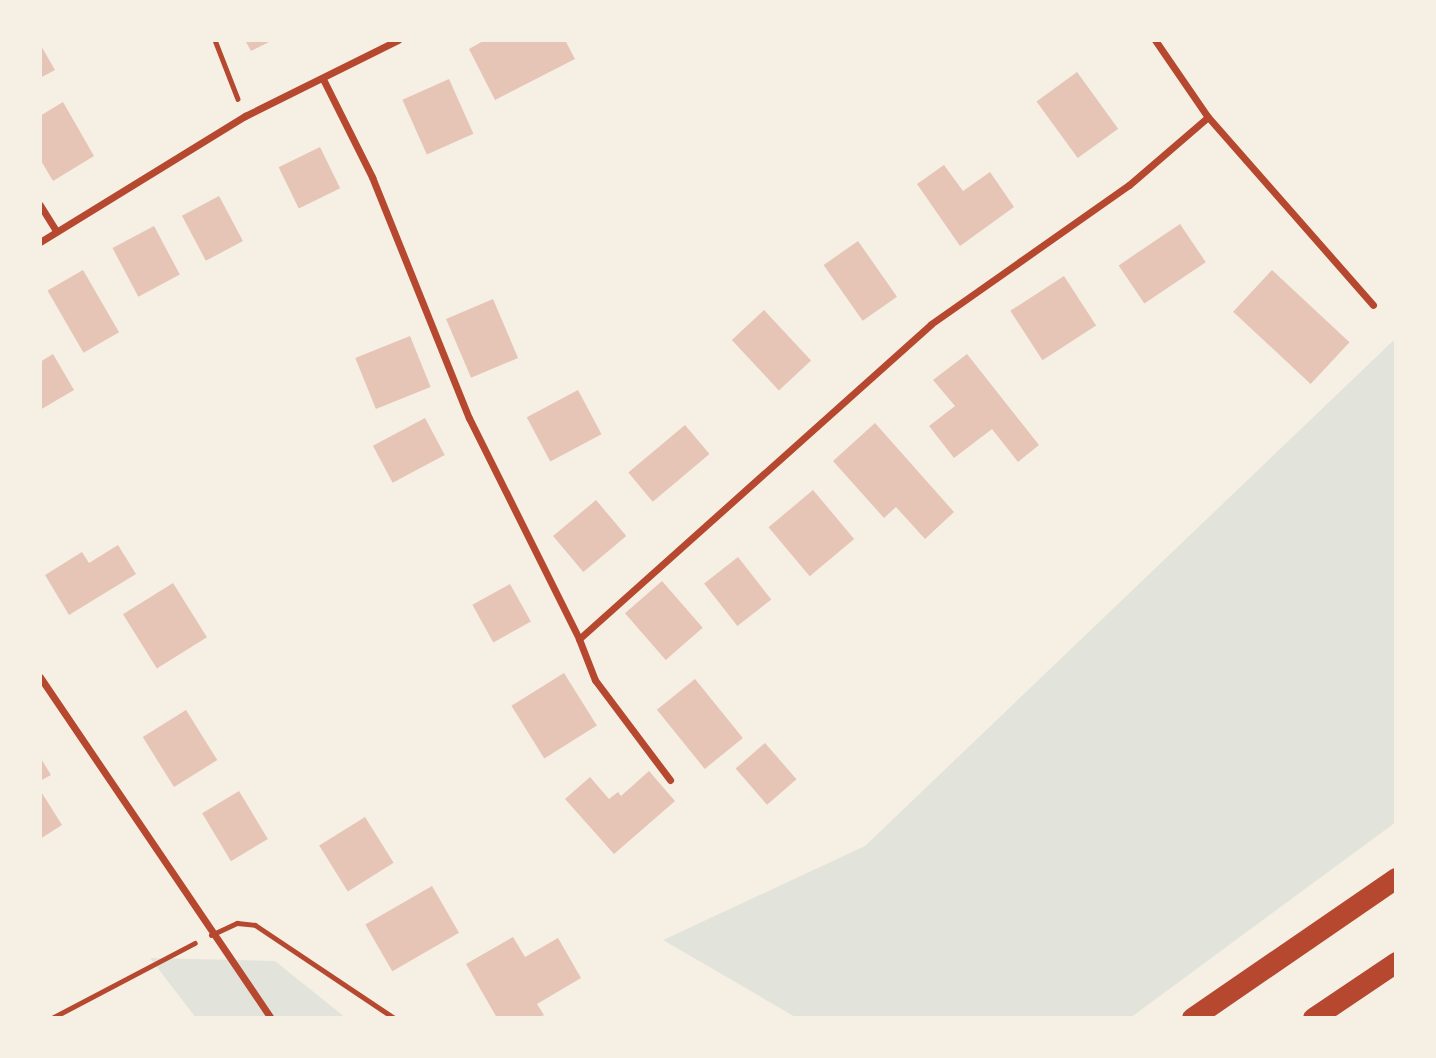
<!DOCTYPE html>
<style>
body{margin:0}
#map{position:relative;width:1436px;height:1058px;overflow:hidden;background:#f6efe4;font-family:Jost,sans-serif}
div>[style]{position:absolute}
.green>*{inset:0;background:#e2e4dc}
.building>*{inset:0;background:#e6c5b7;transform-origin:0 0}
.path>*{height:4.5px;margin:-2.25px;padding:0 2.25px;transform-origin:2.25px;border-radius:2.25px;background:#b5482f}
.service>*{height:5px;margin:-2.5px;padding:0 2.5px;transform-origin:2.5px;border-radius:2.5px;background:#b5482f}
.minor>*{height:7px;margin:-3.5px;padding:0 3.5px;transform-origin:3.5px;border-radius:3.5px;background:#b5482f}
.motorway>*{height:21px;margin:-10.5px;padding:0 10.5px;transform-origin:10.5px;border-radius:10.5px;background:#b5482f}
span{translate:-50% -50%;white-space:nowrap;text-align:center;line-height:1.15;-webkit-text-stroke:6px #f6efe4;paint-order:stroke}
.frame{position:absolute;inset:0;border:42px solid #f6efe4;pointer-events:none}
</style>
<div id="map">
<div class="green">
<i style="clip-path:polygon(1396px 338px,1396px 822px,1130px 1018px,797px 1018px,663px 940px,865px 846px)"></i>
<i style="clip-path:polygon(150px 958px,275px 961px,346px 1018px,196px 1018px)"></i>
</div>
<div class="building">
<i style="clip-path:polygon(245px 40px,273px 40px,251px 51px)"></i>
<i style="clip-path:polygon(485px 40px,565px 40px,575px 59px,495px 100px,469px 49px)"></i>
<i style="clip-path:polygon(40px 44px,55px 70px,40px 78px)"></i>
<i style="left:1077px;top:72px;width:70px;height:50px;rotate:54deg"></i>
<i style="left:449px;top:79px;width:60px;height:51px;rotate:66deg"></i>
<i style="clip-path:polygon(63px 102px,94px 156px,53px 181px,40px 159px,40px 116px)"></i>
<i style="left:320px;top:147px;width:46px;height:46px;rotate:64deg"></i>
<i style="clip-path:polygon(944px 165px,963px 191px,990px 172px,1014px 207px,960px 246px,917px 184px)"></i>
<i style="left:219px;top:196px;width:51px;height:42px;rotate:62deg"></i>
<i style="left:1180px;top:224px;width:46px;height:74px;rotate:56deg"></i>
<i style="left:154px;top:226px;width:55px;height:47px;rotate:62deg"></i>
<i style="left:858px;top:241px;width:68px;height:42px;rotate:55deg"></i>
<i style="left:83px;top:270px;width:72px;height:41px;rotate:60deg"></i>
<i style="left:1272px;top:270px;width:106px;height:57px;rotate:43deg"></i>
<i style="left:1064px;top:276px;width:59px;height:64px;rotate:57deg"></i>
<i style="left:493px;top:299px;width:64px;height:51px;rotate:67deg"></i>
<i style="left:764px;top:310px;width:69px;height:44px;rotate:47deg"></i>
<i style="left:410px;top:336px;width:55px;height:59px;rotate:68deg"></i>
<i style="clip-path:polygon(53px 354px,74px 390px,40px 410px,40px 362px)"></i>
<i style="clip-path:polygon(967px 354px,1039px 445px,1018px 462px,992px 429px,954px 458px,929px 426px,955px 406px,933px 380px)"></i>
<i style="left:578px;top:390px;width:50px;height:58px;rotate:62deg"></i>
<i style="left:425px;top:418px;width:42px;height:59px;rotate:62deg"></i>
<i style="clip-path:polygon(875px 423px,954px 512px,925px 539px,896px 507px,884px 518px,833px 461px)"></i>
<i style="left:685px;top:425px;width:38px;height:74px;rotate:50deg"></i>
<i style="left:813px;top:490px;width:64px;height:58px;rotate:50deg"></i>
<i style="left:596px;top:500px;width:47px;height:56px;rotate:50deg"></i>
<i style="clip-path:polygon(118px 545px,136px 574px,69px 615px,45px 575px,82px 552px,89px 563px)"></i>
<i style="left:738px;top:557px;width:54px;height:43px;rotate:52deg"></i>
<i style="left:662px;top:581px;width:62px;height:49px;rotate:49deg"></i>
<i style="left:173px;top:583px;width:64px;height:59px;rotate:58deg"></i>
<i style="left:510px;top:584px;width:43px;height:43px;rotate:61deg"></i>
<i style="left:564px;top:673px;width:62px;height:62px;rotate:58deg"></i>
<i style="left:695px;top:679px;width:76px;height:49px;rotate:51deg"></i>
<i style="left:186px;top:710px;width:59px;height:51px;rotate:58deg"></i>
<i style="left:765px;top:743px;width:48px;height:39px;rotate:49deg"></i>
<i style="clip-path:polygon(40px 757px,51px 775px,40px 781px)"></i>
<i style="clip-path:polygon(649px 771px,675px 801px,614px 854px,565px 799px,590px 777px,609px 799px,618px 792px,621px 796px)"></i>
<i style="clip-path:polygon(40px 790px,62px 825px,40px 839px)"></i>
<i style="left:239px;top:791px;width:56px;height:43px;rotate:59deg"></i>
<i style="left:365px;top:817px;width:54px;height:54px;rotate:58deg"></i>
<i style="left:432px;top:886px;width:54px;height:77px;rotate:60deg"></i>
<i style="clip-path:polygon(513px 937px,525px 957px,558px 938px,581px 978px,537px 1004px,544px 1015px,538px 1018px,497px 1018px,466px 964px)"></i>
</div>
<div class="path">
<i style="left:215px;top:40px;width:63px;rotate:68.7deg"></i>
<i style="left:52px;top:1018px;width:161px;rotate:-27.7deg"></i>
</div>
<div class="service">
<i style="left:211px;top:935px;width:29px;rotate:-25deg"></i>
<i style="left:237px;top:923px;width:18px;rotate:6deg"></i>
<i style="left:255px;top:925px;width:167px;rotate:33.8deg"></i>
</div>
<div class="minor">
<i style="left:1155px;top:40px;width:93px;rotate:55.5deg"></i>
<i style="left:1208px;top:117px;width:250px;rotate:48.7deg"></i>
<i style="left:323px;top:79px;width:110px;rotate:63.4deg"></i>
<i style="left:372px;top:177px;width:260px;rotate:68.1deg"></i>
<i style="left:469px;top:418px;width:247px;rotate:63.5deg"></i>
<i style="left:579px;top:639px;width:472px;rotate:-41.8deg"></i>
<i style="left:931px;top:324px;width:242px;rotate:-35.1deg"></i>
<i style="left:1129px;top:185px;width:104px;rotate:-40.7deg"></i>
<i style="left:40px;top:205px;width:31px;rotate:58deg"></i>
<i style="left:40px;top:242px;width:241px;rotate:-31.6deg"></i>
<i style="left:245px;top:116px;width:171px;rotate:-26.4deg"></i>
<i style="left:579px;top:639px;width:44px;rotate:68.7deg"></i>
<i style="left:595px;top:680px;width:125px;rotate:53.1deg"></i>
<i style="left:40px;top:677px;width:412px;rotate:55.9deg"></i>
</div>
<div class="motorway">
<i style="left:1192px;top:1018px;width:247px;rotate:-34.5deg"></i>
<i style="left:1313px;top:1018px;width:100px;rotate:-34deg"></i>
</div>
<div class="frame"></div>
</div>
